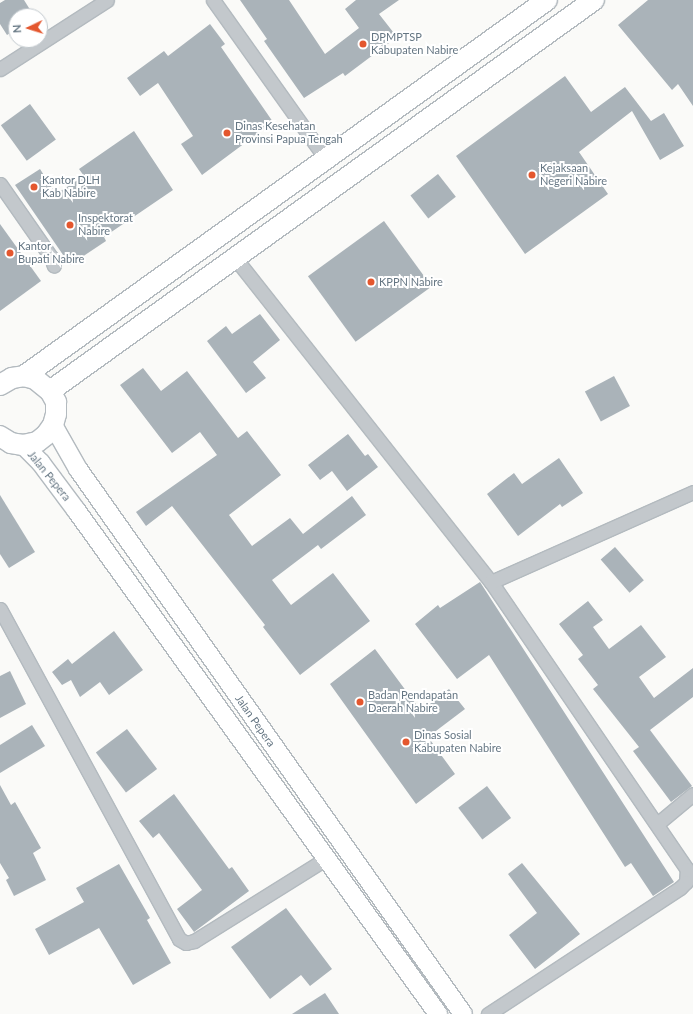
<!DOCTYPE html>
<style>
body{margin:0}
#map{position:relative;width:693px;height:1014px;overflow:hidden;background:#fafaf8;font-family:Lato,sans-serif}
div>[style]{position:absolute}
.building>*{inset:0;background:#aab3b9;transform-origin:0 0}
.roads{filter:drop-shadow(1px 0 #b3babf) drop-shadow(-1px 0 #b3babf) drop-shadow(0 1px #b3babf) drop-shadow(0 -1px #b3babf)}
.minor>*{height:13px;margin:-6.5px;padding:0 6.5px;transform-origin:6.5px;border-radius:6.5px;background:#c3c8cc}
.secondary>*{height:18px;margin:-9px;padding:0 9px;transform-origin:9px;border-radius:9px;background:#fff}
.primary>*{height:20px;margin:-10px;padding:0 10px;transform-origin:10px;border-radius:10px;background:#fff}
.dots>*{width:11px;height:11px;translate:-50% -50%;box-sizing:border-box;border:2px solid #fff;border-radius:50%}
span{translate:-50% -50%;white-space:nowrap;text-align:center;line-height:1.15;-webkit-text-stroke:4px #fff;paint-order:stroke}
.poi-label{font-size:11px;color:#657683}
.left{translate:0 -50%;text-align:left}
.street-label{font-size:11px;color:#657683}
.north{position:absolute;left:8px;top:8px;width:40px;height:40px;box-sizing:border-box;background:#fff;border:1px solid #c1c8cd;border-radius:50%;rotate:266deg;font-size:11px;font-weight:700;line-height:16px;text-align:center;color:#657683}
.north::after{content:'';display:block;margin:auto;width:14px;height:18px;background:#e4572e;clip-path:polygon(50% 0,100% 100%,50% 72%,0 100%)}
</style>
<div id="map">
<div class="building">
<i style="clip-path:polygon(5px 0,24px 0,34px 16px,16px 16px,16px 29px,7px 35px,0 24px,0 3px)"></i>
<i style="clip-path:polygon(240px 0,289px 0,325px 54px,359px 28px,345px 9px,356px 0,399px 0,379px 14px,397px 37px,345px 76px,343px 73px,304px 98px,264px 41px,267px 39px)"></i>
<i style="clip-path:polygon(648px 0,693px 0,693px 106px,678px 84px,672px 90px,618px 25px)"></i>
<i style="clip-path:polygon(210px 24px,225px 44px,221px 47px,273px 122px,202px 175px,181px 144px,193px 136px,158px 83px,140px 96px,127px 78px,164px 51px,168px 56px)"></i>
<i style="clip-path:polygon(565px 76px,591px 112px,625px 87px,651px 121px,664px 113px,684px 146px,660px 160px,632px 111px,579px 152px,608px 194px,525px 254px,456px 156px)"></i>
<i style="left:30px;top:104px;width:44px;height:36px;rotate:54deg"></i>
<i style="clip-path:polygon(134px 131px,173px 190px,104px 237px,106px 241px,70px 265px,15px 185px,40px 169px,56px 194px,84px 176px,79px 169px)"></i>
<i style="left:438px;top:174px;width:29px;height:35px;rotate:52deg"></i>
<i style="left:384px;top:221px;width:81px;height:94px;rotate:54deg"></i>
<i style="clip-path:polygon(0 224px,41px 281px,0 311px)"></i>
<i style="clip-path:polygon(260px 314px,280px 340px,253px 362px,266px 378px,246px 393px,207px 341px,226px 326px,232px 334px)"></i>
<i style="clip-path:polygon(143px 368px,161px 391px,187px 371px,238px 438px,247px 431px,281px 475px,229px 515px,252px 546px,290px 518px,303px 534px,352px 496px,366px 515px,321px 549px,318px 545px,272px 580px,291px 605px,333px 573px,370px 621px,300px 675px,263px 627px,265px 625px,172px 506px,146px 526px,136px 512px,217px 455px,200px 432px,172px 453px,120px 385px)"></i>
<i style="left:614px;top:376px;width:34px;height:33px;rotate:62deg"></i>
<i style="clip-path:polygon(348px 434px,365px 456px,368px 454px,378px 467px,347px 491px,332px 471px,320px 480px,308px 465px)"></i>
<i style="clip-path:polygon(559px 458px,583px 493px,562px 507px,560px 504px,518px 536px,487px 494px,514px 473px,522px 484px)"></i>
<i style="clip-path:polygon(0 495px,35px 552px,9px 568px,0 554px)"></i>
<i style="left:615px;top:547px;width:44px;height:19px;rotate:49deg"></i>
<i style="clip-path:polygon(480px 582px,674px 882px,653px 896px,631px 863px,625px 867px,489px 655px,457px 679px,415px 624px,438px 605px,440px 608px)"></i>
<i style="clip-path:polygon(588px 601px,603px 620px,593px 627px,609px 649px,641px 625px,666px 657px,639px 677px,654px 698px,693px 668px,693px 697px,650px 730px,692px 786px,671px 802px,633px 751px,639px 747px,593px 689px,598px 685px,578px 659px,583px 655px,559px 624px)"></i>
<i style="clip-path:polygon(114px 631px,143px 670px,109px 695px,100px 682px,80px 697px,71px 680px,62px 685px,52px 672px,68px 659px,72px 664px)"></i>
<i style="clip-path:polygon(375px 649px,421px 711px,449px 689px,465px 709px,428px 737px,455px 774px,416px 804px,330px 684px)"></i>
<i style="clip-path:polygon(10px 671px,26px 704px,0 718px,0 676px)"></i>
<i style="clip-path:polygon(32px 725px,45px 746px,0 773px,0 745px)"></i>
<i style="left:127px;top:729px;width:50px;height:39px;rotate:53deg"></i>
<i style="clip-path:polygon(0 785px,11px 805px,15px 802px,41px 848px,33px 853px,46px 880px,14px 896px,6px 880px,9px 878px,0 863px)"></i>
<i style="left:487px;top:786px;width:40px;height:36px;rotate:53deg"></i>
<i style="clip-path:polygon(174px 794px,229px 869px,232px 867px,249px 891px,194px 932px,177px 909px,202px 890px,159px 833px,153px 838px,139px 821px)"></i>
<i style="clip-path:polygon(522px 863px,580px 934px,535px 969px,509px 935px,537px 913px,508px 874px)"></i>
<i style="clip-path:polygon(119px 864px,150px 918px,147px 920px,171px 963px,133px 985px,99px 928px,49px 955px,35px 929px,84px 902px,76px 888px)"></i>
<i style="clip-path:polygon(286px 908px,332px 969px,310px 986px,301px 975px,270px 999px,231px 947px)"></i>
<i style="clip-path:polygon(325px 993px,339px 1014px,292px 1014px)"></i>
</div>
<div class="roads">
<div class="minor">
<i style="left:213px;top:0;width:195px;rotate:54.6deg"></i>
<i style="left:0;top:69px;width:127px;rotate:-32.8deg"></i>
<i style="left:0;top:184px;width:89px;rotate:55.1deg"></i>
<i style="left:51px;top:257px;width:9px;rotate:72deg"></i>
<i style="left:235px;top:258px;width:413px;rotate:51.7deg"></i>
<i style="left:491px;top:582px;width:348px;rotate:55.7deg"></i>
<i style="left:687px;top:869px;width:13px;rotate:94deg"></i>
<i style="left:686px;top:882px;width:8px;rotate:135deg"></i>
<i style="left:680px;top:888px;width:230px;rotate:146.7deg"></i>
<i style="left:491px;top:582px;width:221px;rotate:-24deg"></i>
<i style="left:0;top:609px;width:375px;rotate:61.5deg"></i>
<i style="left:179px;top:939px;width:8px;rotate:30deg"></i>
<i style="left:186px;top:943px;width:8px;rotate:-14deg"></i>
<i style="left:194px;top:941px;width:155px;rotate:-32deg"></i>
<i style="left:657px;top:824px;width:47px;rotate:-39.8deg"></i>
</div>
<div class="secondary">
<i style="left:53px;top:425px;width:51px;rotate:60.4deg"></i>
<i style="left:78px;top:469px;width:667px;rotate:54.76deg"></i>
<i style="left:23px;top:445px;width:25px;rotate:45deg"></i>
<i style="left:41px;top:463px;width:59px;rotate:53.3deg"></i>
<i style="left:76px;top:510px;width:621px;rotate:54.31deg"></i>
</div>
<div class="primary">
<i style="left:24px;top:376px;width:644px;rotate:-35.71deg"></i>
<i style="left:0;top:385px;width:14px;rotate:-30deg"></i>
<i style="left:12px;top:378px;width:12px;rotate:-9deg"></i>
<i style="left:24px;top:376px;width:11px;rotate:15deg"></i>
<i style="left:35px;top:379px;width:19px;rotate:39deg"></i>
<i style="left:50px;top:391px;width:13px;rotate:61deg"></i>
<i style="left:56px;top:402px;width:12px;rotate:90deg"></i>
<i style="left:56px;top:414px;width:11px;rotate:105deg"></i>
<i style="left:53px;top:425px;width:12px;rotate:125deg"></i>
<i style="left:46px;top:435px;width:11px;rotate:142deg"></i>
<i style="left:37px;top:442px;width:14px;rotate:168deg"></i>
<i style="left:23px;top:445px;width:12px;rotate:-171deg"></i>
<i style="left:11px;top:443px;width:13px;rotate:-148deg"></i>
<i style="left:50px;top:391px;width:670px;rotate:-35.71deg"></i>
</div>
</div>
<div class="dots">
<i style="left:363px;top:44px;background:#e4572e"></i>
<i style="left:227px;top:133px;background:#e4572e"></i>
<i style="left:532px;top:175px;background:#e4572e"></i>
<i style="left:34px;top:187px;background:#e4572e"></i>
<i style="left:70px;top:225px;background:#e4572e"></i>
<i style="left:10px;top:253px;background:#e4572e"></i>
<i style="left:371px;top:282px;background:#e4572e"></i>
<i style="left:360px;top:702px;background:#e4572e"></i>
<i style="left:406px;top:742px;background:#e4572e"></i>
</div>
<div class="poi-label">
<span class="left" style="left:371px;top:44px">DPMPTSP<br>Kabupaten Nabire</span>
<span class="left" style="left:235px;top:133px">Dinas Kesehatan<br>Provinsi Papua Tengah</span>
<span class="left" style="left:540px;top:175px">Kejaksaan<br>Negeri Nabire</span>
<span class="left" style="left:42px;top:187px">Kantor DLH<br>Kab Nabire</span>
<span class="left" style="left:78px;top:225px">Inspektorat<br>Nabire</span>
<span class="left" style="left:18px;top:253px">Kantor<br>Bupati Nabire</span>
<span class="left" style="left:379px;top:282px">KPPN Nabire</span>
<span class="left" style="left:368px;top:702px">Badan Pendapatan<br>Daerah Nabire</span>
<span class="left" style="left:414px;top:742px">Dinas Sosial<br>Kabupaten Nabire</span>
</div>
<div class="street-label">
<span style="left:49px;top:476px;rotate:51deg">Jalan Pepera</span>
<span style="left:255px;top:721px;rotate:55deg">Jalan Pepera</span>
</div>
<div class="north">N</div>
</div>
